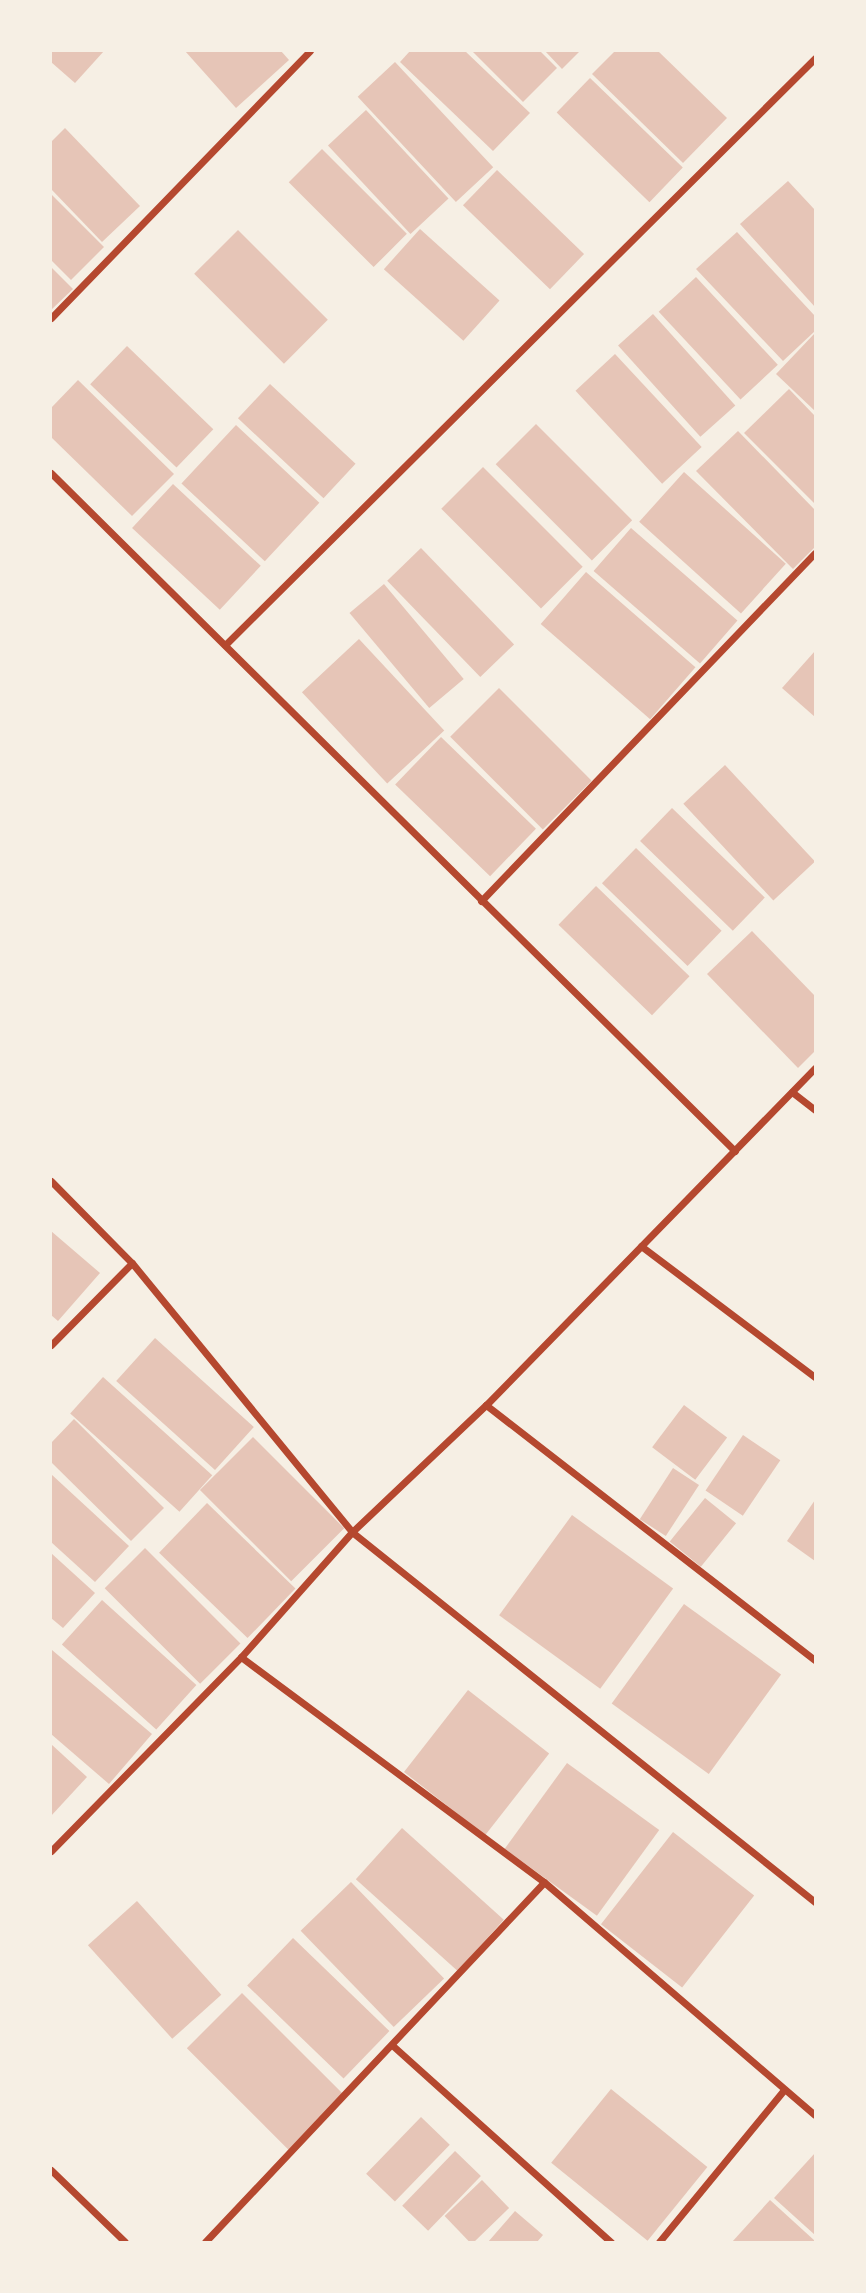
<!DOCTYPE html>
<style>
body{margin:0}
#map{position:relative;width:866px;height:2293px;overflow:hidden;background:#f6efe4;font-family:Commissioner,sans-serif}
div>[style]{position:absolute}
.building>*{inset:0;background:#e6c5b7;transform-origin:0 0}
.minor>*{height:7px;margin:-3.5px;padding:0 3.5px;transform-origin:3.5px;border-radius:3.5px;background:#b5482f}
span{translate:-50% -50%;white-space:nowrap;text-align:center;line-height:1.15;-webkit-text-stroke:5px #f6efe4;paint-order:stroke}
.frame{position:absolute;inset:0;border:52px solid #f6efe4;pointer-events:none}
</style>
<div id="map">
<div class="building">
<i style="clip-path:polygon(51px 51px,104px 51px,75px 83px,51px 62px)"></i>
<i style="clip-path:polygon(185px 51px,281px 51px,289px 60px,236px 108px)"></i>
<i style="clip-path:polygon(410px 51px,465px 51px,530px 113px,493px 151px,400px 62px)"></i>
<i style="clip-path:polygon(472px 51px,540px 51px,557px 68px,523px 102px)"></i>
<i style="clip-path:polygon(545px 51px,580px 51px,562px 69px)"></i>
<i style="clip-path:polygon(615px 51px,658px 51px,727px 118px,683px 163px,592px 74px)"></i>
<i style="left:395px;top:62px;width:144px;height:51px;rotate:47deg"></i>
<i style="left:590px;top:78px;width:129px;height:48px;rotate:44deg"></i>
<i style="left:366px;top:110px;width:121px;height:52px;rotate:47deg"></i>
<i style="clip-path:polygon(65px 128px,140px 206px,102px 242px,51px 189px,51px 142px)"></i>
<i style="left:322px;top:149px;width:120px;height:47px;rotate:45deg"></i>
<i style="left:497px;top:170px;width:121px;height:49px;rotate:44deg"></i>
<i style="clip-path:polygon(788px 181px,815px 210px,815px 307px,740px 224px)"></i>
<i style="clip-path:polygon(51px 194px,104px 247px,71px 280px,51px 260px)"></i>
<i style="left:420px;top:229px;width:107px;height:54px;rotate:42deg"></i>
<i style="left:238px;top:230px;width:127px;height:62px;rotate:45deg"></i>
<i style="clip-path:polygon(737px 232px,815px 316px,815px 331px,783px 361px,696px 269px)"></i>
<i style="clip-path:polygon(51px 267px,73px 289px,51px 310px)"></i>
<i style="left:696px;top:277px;width:120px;height:51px;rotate:47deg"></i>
<i style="left:653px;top:314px;width:123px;height:47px;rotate:48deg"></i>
<i style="clip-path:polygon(815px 333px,815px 411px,776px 374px)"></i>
<i style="left:127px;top:346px;width:120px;height:53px;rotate:44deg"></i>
<i style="left:615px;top:354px;width:127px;height:54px;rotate:47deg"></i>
<i style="clip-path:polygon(78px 380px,174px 474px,132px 516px,51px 437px,51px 408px)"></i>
<i style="left:270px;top:384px;width:117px;height:47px;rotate:43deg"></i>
<i style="clip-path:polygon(789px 389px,815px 416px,815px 504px,744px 433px)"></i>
<i style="left:536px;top:424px;width:136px;height:57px;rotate:45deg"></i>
<i style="left:236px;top:425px;width:114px;height:80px;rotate:43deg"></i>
<i style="clip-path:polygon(738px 431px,815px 510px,815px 547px,793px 569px,696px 471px)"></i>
<i style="left:483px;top:467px;width:141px;height:59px;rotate:45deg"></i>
<i style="left:684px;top:472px;width:137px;height:67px;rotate:42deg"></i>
<i style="left:173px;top:484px;width:120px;height:60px;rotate:43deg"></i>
<i style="left:631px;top:528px;width:141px;height:57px;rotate:41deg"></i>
<i style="left:421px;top:548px;width:134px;height:47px;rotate:46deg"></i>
<i style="left:586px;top:572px;width:145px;height:69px;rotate:41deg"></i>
<i style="left:384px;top:584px;width:124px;height:45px;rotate:50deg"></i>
<i style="left:359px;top:639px;width:125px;height:78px;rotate:47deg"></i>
<i style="clip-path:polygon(815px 651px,815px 717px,782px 688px)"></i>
<i style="left:499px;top:688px;width:131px;height:69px;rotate:45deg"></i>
<i style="left:441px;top:737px;width:132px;height:66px;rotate:44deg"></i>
<i style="left:725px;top:765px;width:132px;height:57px;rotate:47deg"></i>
<i style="left:672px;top:808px;width:129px;height:46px;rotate:44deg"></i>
<i style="left:636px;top:848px;width:119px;height:49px;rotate:44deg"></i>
<i style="left:596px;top:886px;width:130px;height:54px;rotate:44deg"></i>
<i style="clip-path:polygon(752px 931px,815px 996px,815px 1051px,798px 1068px,707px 974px)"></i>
<i style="clip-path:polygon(51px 1231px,100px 1273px,58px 1321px,51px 1315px)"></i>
<i style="left:155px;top:1338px;width:133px;height:58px;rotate:42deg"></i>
<i style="left:103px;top:1377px;width:147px;height:49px;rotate:42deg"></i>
<i style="left:684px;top:1405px;width:54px;height:53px;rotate:37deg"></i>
<i style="clip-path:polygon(74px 1419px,164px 1508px,131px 1541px,51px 1462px,51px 1443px)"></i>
<i style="left:743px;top:1435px;width:45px;height:67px;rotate:34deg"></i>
<i style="left:253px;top:1437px;width:129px;height:75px;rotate:45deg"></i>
<i style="left:673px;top:1468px;width:31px;height:61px;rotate:33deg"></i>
<i style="clip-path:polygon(51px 1474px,129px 1546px,95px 1582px,51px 1542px)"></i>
<i style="left:705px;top:1498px;width:40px;height:56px;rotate:39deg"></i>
<i style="clip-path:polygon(815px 1500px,815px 1561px,787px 1541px)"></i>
<i style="left:207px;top:1503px;width:123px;height:69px;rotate:44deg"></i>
<i style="left:572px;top:1515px;width:125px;height:124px;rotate:36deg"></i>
<i style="left:145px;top:1548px;width:135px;height:57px;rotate:45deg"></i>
<i style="clip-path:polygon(51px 1553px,95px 1593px,63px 1628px,51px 1618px)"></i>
<i style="left:102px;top:1600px;width:127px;height:60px;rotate:42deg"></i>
<i style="left:684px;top:1604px;width:120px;height:123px;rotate:36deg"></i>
<i style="clip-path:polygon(52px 1650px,152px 1734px,109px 1784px,51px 1734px)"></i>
<i style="left:468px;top:1690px;width:103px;height:104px;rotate:38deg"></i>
<i style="clip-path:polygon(51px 1744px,87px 1777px,51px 1816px)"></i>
<i style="left:567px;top:1763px;width:114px;height:106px;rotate:36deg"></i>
<i style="left:402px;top:1828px;width:137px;height:69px;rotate:42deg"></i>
<i style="left:673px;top:1832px;width:103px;height:117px;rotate:38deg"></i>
<i style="left:351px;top:1882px;width:134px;height:70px;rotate:46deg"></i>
<i style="left:137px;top:1901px;width:126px;height:66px;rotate:48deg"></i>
<i style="left:293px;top:1938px;width:134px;height:66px;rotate:44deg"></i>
<i style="left:242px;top:1993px;width:144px;height:78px;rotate:45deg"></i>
<i style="left:611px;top:2089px;width:124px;height:95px;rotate:39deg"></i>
<i style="left:421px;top:2117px;width:40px;height:79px;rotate:44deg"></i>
<i style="left:455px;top:2151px;width:36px;height:76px;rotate:44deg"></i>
<i style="clip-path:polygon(815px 2153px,815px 2235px,774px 2198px)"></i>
<i style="left:482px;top:2180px;width:39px;height:52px;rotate:46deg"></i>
<i style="clip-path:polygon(770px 2200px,815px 2241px,815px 2242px,732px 2242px)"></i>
<i style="clip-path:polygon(515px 2211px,543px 2235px,537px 2242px,488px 2242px)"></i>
</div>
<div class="minor">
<i style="left:51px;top:318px;width:372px;rotate:-45.9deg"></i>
<i style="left:51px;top:473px;width:963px;rotate:44.75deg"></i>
<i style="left:225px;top:645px;width:832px;rotate:-44.85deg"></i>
<i style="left:481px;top:901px;width:482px;rotate:-46.2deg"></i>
<i style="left:792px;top:1092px;width:29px;rotate:38deg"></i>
<i style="left:51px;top:1181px;width:115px;rotate:45.4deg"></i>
<i style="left:132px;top:1263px;width:348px;rotate:50.7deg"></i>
<i style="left:352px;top:1532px;width:593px;rotate:38.63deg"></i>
<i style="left:641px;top:1246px;width:218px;rotate:37deg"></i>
<i style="left:51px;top:1345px;width:115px;rotate:-45.4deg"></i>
<i style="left:486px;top:1405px;width:416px;rotate:37.8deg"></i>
<i style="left:241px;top:1657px;width:377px;rotate:36.6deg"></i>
<i style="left:544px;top:1882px;width:357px;rotate:40.7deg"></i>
<i style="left:51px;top:1851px;width:272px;rotate:-45.6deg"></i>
<i style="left:241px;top:1657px;width:167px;rotate:-48.4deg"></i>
<i style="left:352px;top:1532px;width:185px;rotate:-43.5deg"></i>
<i style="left:486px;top:1405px;width:471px;rotate:-45.7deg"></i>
<i style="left:392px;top:2045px;width:295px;rotate:42deg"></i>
<i style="left:51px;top:2170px;width:103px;rotate:44.2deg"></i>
<i style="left:205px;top:2242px;width:494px;rotate:-46.7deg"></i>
<i style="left:659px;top:2242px;width:197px;rotate:-50.6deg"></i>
</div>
<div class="frame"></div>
</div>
